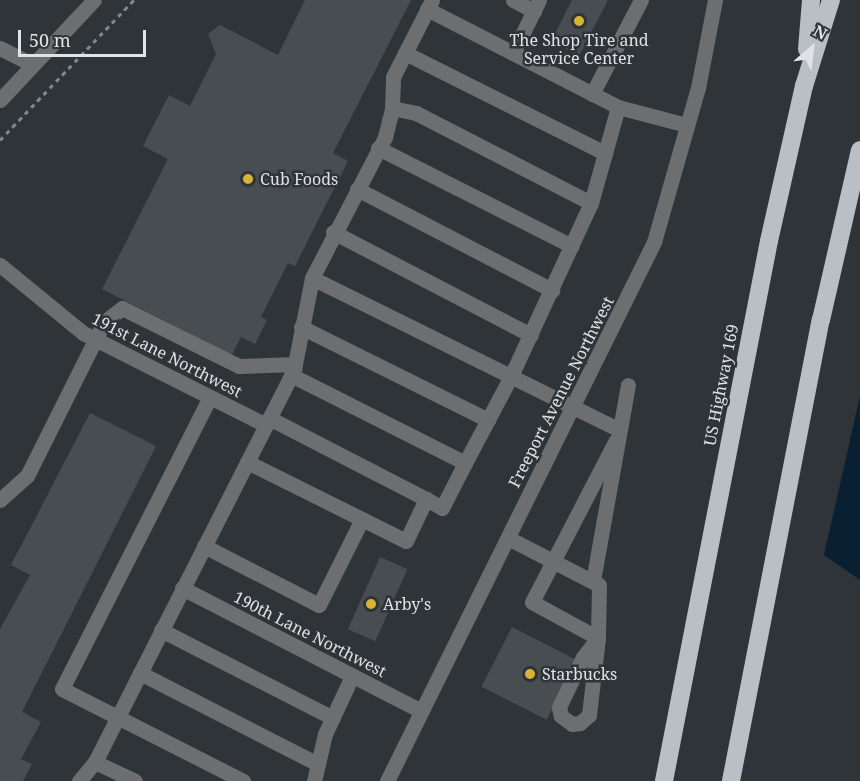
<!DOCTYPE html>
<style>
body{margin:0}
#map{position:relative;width:860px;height:781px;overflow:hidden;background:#2f3438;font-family:"Noto Serif",serif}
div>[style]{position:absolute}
.water>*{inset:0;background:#082031}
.building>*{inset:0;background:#484d52;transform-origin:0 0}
.path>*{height:3px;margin-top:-1.5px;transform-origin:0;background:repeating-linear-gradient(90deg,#828689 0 4.5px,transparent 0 9px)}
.minor>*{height:15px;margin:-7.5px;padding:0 7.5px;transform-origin:7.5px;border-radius:7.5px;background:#6c6e70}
.highway>*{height:18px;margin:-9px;padding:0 9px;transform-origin:9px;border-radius:9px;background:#b9bfc4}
.dots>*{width:16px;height:16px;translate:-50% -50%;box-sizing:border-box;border:3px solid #2f3438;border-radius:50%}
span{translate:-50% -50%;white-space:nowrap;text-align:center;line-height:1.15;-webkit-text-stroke:5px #2f3438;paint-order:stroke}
.poi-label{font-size:16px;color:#e0e3e6}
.left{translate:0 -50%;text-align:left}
.street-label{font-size:16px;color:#e0e3e6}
.north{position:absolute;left:782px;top:18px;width:60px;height:60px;-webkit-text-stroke:4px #2f3438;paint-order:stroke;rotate:28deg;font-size:16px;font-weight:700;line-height:24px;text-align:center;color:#e0e3e6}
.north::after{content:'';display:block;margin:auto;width:21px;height:27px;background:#e0e3e6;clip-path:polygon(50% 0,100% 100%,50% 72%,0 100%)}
.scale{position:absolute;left:18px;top:30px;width:128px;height:27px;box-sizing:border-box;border:3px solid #e0e3e6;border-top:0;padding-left:8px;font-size:18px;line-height:21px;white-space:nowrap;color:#e0e3e6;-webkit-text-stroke:4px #2f3438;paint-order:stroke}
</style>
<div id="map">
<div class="water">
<i style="clip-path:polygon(860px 396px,860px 580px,824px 555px)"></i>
</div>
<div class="building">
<i style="clip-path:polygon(305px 0,411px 0,333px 153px,348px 161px,295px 266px,288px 263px,261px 317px,267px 320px,255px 344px,241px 337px,232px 355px,102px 289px,168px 159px,143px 146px,169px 95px,190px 106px,216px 54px,208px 34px,220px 25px,278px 55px)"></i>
<i style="clip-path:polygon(572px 0,608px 0,579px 56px,551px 41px)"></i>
<i style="clip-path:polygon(90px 413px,156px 446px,22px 712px,41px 722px,21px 759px,32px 764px,23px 781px,0 781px,0 629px,30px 575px,11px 565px)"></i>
<i style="left:380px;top:557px;width:30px;height:79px;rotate:24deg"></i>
<i style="left:512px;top:627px;width:73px;height:67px;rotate:27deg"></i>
</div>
<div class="path">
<i style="left:0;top:140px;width:194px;rotate:-46.3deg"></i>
</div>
<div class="minor">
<i style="left:513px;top:0;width:24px;rotate:28deg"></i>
<i style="left:539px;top:0;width:59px;rotate:116.1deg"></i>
<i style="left:513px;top:53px;width:118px;rotate:27.2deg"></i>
<i style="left:618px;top:107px;width:71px;rotate:14.6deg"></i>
<i style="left:427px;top:9px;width:97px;rotate:27.1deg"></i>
<i style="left:0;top:48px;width:37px;rotate:27deg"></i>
<i style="left:405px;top:53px;width:224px;rotate:26.6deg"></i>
<i style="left:592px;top:94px;width:106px;rotate:-62.5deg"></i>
<i style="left:0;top:100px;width:137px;rotate:-46.8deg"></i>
<i style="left:392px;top:108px;width:25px;rotate:12deg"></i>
<i style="left:416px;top:113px;width:197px;rotate:27.2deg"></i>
<i style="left:378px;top:148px;width:217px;rotate:26.8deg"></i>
<i style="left:357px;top:189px;width:220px;rotate:27.4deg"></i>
<i style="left:333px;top:232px;width:223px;rotate:27.5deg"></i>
<i style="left:0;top:265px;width:107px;rotate:39.3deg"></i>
<i style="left:83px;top:333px;width:205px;rotate:26.7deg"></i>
<i style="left:312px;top:278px;width:341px;rotate:26.3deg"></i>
<i style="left:301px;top:327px;width:209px;rotate:26.4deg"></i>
<i style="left:291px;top:375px;width:195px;rotate:26.8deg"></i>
<i style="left:465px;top:463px;width:98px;rotate:-62.1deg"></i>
<i style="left:511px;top:376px;width:191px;rotate:-65.2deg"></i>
<i style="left:591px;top:203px;width:100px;rotate:-74.3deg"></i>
<i style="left:210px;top:397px;width:327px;rotate:116.9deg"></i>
<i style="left:62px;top:689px;width:203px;rotate:26.9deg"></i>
<i style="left:269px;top:418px;width:177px;rotate:27.3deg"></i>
<i style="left:247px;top:462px;width:128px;rotate:26.4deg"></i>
<i style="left:0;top:500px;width:36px;rotate:-42deg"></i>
<i style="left:27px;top:476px;width:172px;rotate:-63.4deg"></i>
<i style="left:104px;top:322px;width:23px;rotate:-38deg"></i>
<i style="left:122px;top:308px;width:131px;rotate:26.4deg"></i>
<i style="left:239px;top:366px;width:56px;rotate:-2deg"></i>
<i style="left:508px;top:538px;width:102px;rotate:27.3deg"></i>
<i style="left:599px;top:585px;width:53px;rotate:91.1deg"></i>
<i style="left:598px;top:638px;width:78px;rotate:96.7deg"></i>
<i style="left:589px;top:715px;width:12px;rotate:138deg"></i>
<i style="left:580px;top:723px;width:8px;rotate:173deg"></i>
<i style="left:572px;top:724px;width:14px;rotate:-144deg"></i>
<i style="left:561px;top:716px;width:9px;rotate:-103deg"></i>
<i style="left:559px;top:707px;width:55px;rotate:-64.4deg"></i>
<i style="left:583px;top:657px;width:24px;rotate:-52deg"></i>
<i style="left:204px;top:546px;width:129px;rotate:27.2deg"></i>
<i style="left:319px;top:605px;width:96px;rotate:-63.4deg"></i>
<i style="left:362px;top:519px;width:49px;rotate:26.6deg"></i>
<i style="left:406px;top:541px;width:47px;rotate:-64.5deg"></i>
<i style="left:426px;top:499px;width:18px;rotate:29deg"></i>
<i style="left:442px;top:508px;width:51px;rotate:-62.9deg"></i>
<i style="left:593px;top:581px;width:199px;rotate:-79.9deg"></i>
<i style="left:182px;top:588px;width:269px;rotate:27.2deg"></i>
<i style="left:161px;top:630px;width:193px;rotate:27.1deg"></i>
<i style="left:598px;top:638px;width:75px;rotate:-151.4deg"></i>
<i style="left:532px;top:602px;width:182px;rotate:-62.6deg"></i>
<i style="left:140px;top:673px;width:200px;rotate:27.1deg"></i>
<i style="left:95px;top:762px;width:44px;rotate:25.4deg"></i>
<i style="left:79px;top:781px;width:25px;rotate:-50deg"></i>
<i style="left:95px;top:762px;width:441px;rotate:-63.1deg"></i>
<i style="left:294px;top:369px;width:93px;rotate:-78.8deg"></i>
<i style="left:312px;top:278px;width:159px;rotate:-62.6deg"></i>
<i style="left:385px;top:137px;width:30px;rotate:-76deg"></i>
<i style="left:392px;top:108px;width:31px;rotate:-88deg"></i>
<i style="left:393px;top:77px;width:86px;rotate:-63.1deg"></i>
<i style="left:314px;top:781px;width:48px;rotate:-76.8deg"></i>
<i style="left:325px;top:734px;width:64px;rotate:-65deg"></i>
<i style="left:387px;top:781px;width:602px;rotate:-63.65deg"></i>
<i style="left:654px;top:242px;width:160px;rotate:-74.1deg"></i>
<i style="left:698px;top:88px;width:90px;rotate:-79.1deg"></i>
</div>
<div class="highway">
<i style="left:807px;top:49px;width:49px;rotate:-85.3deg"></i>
<i style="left:664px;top:781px;width:550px;rotate:-79deg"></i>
<i style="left:769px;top:241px;width:159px;rotate:-77.3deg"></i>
<i style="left:804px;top:86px;width:90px;rotate:-72.6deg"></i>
<i style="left:731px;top:781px;width:470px;rotate:-79deg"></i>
<i style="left:821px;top:320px;width:174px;rotate:-77.1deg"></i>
</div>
<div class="dots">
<i style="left:579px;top:21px;background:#d7b434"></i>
<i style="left:248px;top:179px;background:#d7b434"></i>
<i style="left:371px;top:604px;background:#d7b434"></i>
<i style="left:530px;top:674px;background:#d7b434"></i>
</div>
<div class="poi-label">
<span style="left:579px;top:49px">The Shop Tire and<br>Service Center</span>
<span class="left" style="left:260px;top:179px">Cub Foods</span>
<span class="left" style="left:383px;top:604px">Arby's</span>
<span class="left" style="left:542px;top:674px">Starbucks</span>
</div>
<div class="street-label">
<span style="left:167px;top:355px;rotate:27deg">191st Lane Northwest</span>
<span style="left:721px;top:385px;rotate:-79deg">US Highway 169</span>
<span style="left:561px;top:392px;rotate:-63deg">Freeport Avenue Northwest</span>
<span style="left:310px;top:634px;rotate:27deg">190th Lane Northwest</span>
</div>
<div class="north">N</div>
<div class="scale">50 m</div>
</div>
